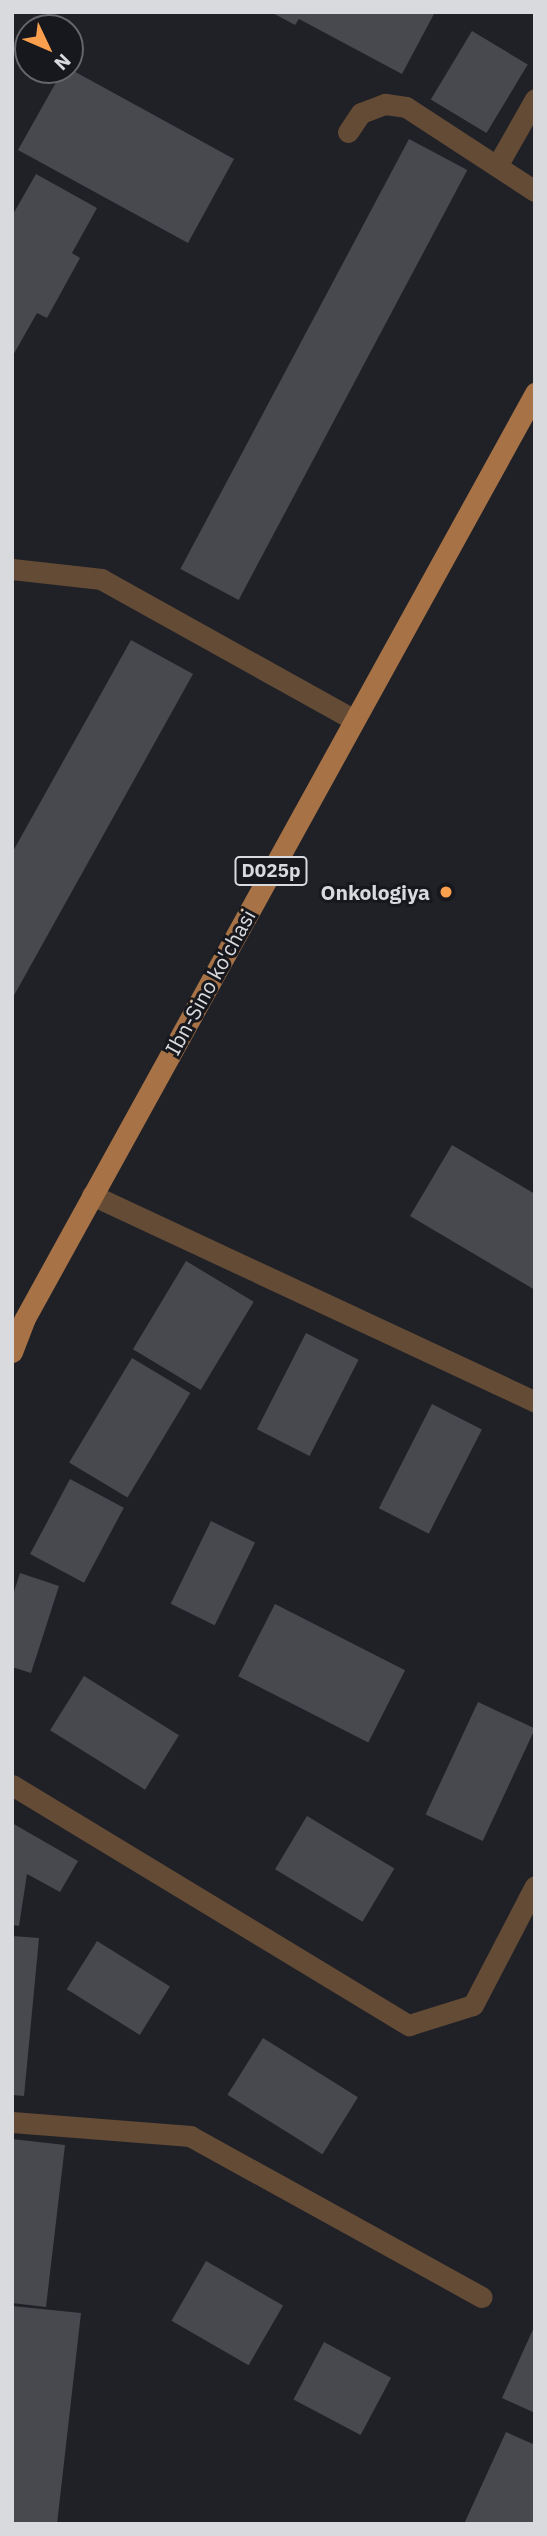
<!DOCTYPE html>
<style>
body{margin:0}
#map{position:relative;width:547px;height:2536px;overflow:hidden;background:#202127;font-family:"IBM Plex Sans",sans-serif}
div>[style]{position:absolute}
.building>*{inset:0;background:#48484f;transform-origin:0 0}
.minor>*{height:21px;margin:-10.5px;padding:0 10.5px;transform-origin:10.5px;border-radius:10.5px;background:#644b36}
.major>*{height:21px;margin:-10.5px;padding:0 10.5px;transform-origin:10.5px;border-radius:10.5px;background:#a67246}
.dots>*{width:19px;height:19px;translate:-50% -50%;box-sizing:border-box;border:4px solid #17171e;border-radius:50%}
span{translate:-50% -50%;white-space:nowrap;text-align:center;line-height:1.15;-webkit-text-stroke:6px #17171e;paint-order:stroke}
.shield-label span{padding:2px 5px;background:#17171e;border:2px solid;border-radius:5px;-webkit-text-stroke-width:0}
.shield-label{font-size:19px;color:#d9dade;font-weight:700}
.poi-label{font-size:21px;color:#d9dade;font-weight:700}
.right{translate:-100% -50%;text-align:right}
.street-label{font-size:21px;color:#d9dade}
.frame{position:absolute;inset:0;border:14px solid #d9dade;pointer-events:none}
.north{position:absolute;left:14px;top:14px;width:70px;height:70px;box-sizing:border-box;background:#17171e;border:2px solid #65656b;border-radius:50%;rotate:134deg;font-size:19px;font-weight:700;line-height:28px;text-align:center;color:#d9dade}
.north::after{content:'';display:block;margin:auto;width:24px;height:32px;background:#f99f4d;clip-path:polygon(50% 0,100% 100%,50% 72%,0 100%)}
</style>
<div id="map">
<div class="building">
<i style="clip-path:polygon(271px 12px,435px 12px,402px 74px,299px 19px,295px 25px)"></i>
<i style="left:472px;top:31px;width:65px;height:80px;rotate:31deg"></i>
<i style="clip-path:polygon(70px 69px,234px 159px,188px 243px,18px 150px,63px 70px)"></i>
<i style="left:409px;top:139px;width:66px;height:487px;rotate:28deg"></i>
<i style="clip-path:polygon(36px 174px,97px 208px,72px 253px,80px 258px,47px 318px,37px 313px,12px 357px,12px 216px)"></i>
<i style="clip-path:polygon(131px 640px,193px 674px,12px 999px,12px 853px)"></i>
<i style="clip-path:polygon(452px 1145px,535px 1194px,535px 1290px,410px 1216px)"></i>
<i style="left:186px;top:1261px;width:79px;height:103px;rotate:31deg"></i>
<i style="left:306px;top:1333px;width:59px;height:108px;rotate:27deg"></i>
<i style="left:132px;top:1358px;width:68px;height:122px;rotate:31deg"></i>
<i style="left:432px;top:1404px;width:56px;height:117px;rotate:27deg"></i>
<i style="left:70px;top:1479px;width:61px;height:85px;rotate:28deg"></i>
<i style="left:211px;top:1521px;width:49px;height:92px;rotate:26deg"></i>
<i style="clip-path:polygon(20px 1573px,59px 1586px,31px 1673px,12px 1667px,12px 1598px)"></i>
<i style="left:275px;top:1604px;width:146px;height:81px;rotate:27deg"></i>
<i style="left:84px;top:1676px;width:112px;height:64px;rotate:32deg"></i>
<i style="left:478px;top:1702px;width:63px;height:124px;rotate:25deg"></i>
<i style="left:307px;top:1816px;width:102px;height:62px;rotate:31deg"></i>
<i style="clip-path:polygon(12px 1823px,78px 1861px,60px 1892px,27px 1874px,19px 1926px,12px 1925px)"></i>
<i style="clip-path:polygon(12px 1936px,39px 1938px,24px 2096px,12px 2095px)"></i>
<i style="left:97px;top:1941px;width:86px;height:57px;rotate:32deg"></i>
<i style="left:263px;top:2038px;width:112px;height:67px;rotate:32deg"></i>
<i style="clip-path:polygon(12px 2139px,65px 2145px,46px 2307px,12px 2303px)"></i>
<i style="left:206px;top:2261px;width:89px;height:69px;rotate:30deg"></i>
<i style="clip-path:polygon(12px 2306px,81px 2313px,57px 2524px,12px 2524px)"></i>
<i style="clip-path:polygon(535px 2325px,535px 2413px,502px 2398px)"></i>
<i style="left:324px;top:2342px;width:76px;height:65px;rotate:28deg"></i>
<i style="clip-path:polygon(506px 2432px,535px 2445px,535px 2524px,464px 2524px)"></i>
</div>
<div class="minor">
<i style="left:348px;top:132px;width:23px;rotate:-56deg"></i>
<i style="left:361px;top:113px;width:26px;rotate:-21deg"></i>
<i style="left:385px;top:104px;width:21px;rotate:8deg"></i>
<i style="left:406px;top:107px;width:154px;rotate:33.1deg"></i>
<i style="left:497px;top:166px;width:77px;rotate:-60.4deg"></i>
<i style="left:12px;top:569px;width:90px;rotate:6.4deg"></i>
<i style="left:101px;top:579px;width:290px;rotate:29.1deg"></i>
<i style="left:92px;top:1195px;width:489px;rotate:25deg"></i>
<i style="left:12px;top:1785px;width:464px;rotate:31.2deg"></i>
<i style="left:409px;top:2025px;width:67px;rotate:-17.4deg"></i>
<i style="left:473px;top:2005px;width:134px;rotate:-62.5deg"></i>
<i style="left:12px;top:2122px;width:179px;rotate:4.5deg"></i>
<i style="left:190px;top:2136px;width:333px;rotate:28.9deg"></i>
</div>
<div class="major">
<i style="left:12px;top:1352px;width:34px;rotate:-69deg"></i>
<i style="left:24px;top:1320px;width:1059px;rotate:-61.13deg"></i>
</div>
<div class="dots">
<i style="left:446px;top:892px;background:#f99f4d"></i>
</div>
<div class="shield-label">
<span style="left:271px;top:871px">D025p</span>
</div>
<div class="poi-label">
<span class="right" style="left:430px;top:892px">Onkologiya</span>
</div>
<div class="street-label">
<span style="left:210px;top:982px;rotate:-61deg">Ibn-Sino ko'chasi</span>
</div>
<div class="frame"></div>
<div class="north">N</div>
</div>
